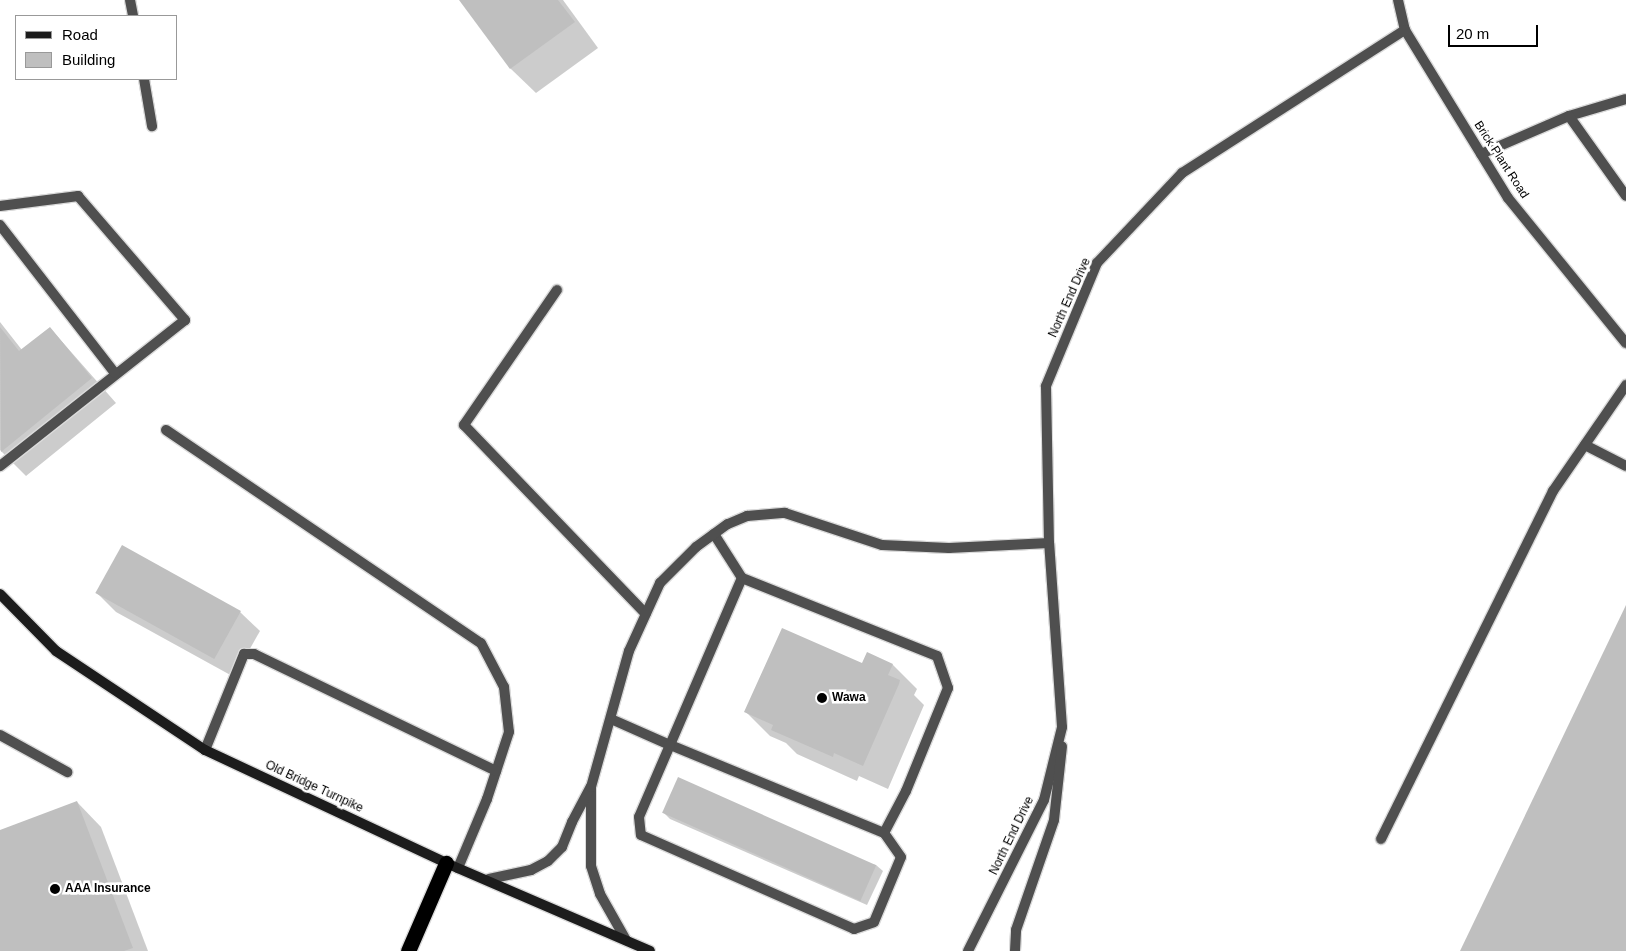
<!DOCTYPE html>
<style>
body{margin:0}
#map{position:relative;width:1626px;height:951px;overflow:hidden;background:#fff;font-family:Arial,sans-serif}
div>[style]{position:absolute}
.shadow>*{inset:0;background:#0003}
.building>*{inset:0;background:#bfbfbf;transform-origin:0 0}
.roads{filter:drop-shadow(1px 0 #dbdbdb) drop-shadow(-1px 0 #dbdbdb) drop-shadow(0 1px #dbdbdb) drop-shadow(0 -1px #dbdbdb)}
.lane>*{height:10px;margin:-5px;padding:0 5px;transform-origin:5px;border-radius:5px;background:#4f4f4f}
.street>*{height:10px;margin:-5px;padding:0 5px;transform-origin:5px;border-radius:5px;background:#4f4f4f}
.secondary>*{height:10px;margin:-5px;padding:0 5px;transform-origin:5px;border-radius:5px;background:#1c1c1c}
.highway>*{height:15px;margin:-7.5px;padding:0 7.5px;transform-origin:7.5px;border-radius:7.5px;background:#000}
.dots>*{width:14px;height:14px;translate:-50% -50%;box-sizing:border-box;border:2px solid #fff;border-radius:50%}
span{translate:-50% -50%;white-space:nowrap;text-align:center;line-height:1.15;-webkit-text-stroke:5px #fff;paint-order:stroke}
.street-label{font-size:12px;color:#000}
.poi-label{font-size:12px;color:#000;font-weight:700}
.left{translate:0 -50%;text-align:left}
.legend{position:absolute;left:15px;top:15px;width:162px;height:65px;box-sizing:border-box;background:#fff;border:1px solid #999;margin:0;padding:6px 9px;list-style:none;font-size:15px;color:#000}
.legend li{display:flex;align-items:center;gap:10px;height:25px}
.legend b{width:25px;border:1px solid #999}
.scale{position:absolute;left:1448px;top:25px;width:90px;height:22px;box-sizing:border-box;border:2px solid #000;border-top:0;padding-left:6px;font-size:15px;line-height:18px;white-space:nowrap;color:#000;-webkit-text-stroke:4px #fff;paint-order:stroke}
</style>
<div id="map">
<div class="shadow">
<i style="clip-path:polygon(461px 0,563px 0,598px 48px,536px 93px,511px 69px)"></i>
<i style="clip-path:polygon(0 322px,22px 350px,50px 328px,116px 403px,26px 476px,0 450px)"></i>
<i style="clip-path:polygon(123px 547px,240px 612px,260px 631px,234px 677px,116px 612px,97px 593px)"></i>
<i style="clip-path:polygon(868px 654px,893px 665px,917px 689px,914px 695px,924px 705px,888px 789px,859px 776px,857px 781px,797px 754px,786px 743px,770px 736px,745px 711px,862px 665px)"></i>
<i style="clip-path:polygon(77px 802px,101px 827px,148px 951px,0 951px,0 831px)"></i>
<i style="clip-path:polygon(664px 813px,876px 865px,883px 871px,867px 905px,670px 819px)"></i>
</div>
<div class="building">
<i style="clip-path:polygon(459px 0,558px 0,575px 22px,510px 69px)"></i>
<i style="clip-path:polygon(0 327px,19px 351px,50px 327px,92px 378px,1px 452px)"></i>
<i style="left:122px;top:545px;width:136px;height:55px;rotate:29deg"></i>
<i style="clip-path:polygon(1626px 605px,1626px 951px,1460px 951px)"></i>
<i style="clip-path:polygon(782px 628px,862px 663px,867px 652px,893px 664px,888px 675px,900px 680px,899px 684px,863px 766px,834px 753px,833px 757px,771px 730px,773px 725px,744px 712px)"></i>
<i style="left:678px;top:777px;width:217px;height:39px;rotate:24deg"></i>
<i style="clip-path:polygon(77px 801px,133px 948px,124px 951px,0 951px,0 830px)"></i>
</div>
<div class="roads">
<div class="lane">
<i style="left:130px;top:0;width:16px;rotate:79deg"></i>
<i style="left:144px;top:79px;width:48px;rotate:80.3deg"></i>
<i style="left:1569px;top:116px;width:59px;rotate:-16.6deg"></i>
<i style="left:1481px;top:154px;width:96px;rotate:-23.4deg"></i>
<i style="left:1569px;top:116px;width:98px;rotate:54.5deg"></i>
<i style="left:0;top:206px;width:79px;rotate:-7.3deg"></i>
<i style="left:78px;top:196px;width:164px;rotate:49.2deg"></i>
<i style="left:185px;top:320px;width:236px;rotate:141.7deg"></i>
<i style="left:0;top:225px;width:187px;rotate:52.2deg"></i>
<i style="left:557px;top:290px;width:164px;rotate:124.6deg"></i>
<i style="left:464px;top:425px;width:262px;rotate:46.1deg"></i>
<i style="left:166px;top:430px;width:380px;rotate:34.1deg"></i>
<i style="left:481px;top:643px;width:50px;rotate:62.4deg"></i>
<i style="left:504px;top:687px;width:45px;rotate:83.7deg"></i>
<i style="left:509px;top:732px;width:71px;rotate:108.2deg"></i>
<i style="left:487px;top:799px;width:75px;rotate:112.8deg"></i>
<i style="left:1585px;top:445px;width:46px;rotate:27.1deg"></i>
<i style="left:714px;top:534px;width:52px;rotate:57.5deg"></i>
<i style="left:742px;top:578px;width:210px;rotate:21.8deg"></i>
<i style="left:937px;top:656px;width:34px;rotate:71deg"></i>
<i style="left:948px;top:688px;width:111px;rotate:112.2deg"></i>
<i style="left:906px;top:791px;width:47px;rotate:117.6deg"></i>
<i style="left:884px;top:833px;width:231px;rotate:-157.6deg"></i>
<i style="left:670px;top:745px;width:182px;rotate:-66.7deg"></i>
<i style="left:611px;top:719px;width:64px;rotate:23.8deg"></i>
<i style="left:670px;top:745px;width:78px;rotate:113.3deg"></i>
<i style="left:639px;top:817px;width:18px;rotate:84deg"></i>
<i style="left:641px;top:835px;width:233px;rotate:23.8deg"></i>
<i style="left:854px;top:929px;width:21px;rotate:-19deg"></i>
<i style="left:874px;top:922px;width:70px;rotate:-67.4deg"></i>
<i style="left:901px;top:857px;width:29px;rotate:-125deg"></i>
<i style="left:0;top:735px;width:77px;rotate:28.9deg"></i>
<i style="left:205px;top:750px;width:104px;rotate:-67.9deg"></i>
<i style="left:244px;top:654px;width:10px"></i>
<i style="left:254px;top:654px;width:269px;rotate:25.8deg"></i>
<i style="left:591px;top:788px;width:78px;rotate:90deg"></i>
<i style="left:591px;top:866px;width:29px;rotate:72deg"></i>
<i style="left:600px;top:894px;width:53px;rotate:60.5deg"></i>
<i style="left:1381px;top:839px;width:388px;rotate:-63.7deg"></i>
<i style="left:1553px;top:491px;width:129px;rotate:-55.4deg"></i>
<i style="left:489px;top:879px;width:43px;rotate:-12.1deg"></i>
<i style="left:531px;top:870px;width:19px;rotate:-28deg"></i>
<i style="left:548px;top:861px;width:20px;rotate:-45deg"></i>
<i style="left:562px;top:847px;width:27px;rotate:-68deg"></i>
<i style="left:572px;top:822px;width:40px;rotate:-62deg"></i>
<i style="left:591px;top:787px;width:141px;rotate:-74.4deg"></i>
<i style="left:629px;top:651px;width:75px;rotate:-65.5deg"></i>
<i style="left:660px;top:583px;width:51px;rotate:-45deg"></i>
<i style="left:696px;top:547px;width:39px;rotate:-36deg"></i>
<i style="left:728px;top:524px;width:21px;rotate:-23deg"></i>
<i style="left:747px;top:516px;width:38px;rotate:-5deg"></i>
<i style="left:785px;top:513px;width:102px;rotate:18.3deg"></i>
<i style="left:882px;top:545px;width:67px;rotate:2.6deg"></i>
<i style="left:949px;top:548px;width:100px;rotate:-2.9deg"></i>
</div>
<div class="street">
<i style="left:1398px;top:0;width:31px;rotate:77deg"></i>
<i style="left:1405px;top:30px;width:197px;rotate:58.5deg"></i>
<i style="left:1508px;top:198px;width:187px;rotate:50.9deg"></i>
<i style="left:968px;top:951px;width:169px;rotate:-63.3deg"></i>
<i style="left:1044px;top:800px;width:75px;rotate:-76.1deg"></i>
<i style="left:1062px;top:727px;width:184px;rotate:-94deg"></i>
<i style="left:1049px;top:543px;width:157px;rotate:-91.1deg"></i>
<i style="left:1046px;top:386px;width:133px;rotate:-67.5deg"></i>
<i style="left:1097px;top:263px;width:124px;rotate:-46.6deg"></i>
<i style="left:1182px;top:173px;width:265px;rotate:-32.7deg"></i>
<i style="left:1015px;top:951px;width:21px;rotate:-87deg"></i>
<i style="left:1016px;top:930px;width:116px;rotate:-70.9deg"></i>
<i style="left:1054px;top:820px;width:74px;rotate:-83.8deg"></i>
</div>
<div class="secondary">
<i style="left:0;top:594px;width:80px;rotate:45.5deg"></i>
<i style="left:56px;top:651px;width:179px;rotate:33.6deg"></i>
<i style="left:205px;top:750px;width:266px;rotate:25.1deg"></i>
<i style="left:446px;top:863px;width:222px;rotate:23.3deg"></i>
</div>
<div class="highway">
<i style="left:408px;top:951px;width:96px;rotate:-66.6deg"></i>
</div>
</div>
<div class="dots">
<i style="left:822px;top:698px;background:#000"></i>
<i style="left:55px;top:889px;background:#000"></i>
</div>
<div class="street-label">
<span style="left:1501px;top:160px;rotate:57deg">Brick Plant Road</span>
<span style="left:1070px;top:298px;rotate:-66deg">North End Drive</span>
<span style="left:314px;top:787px;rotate:25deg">Old Bridge Turnpike</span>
<span style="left:1012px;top:836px;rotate:-64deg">North End Drive</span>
</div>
<div class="poi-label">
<span class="left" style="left:832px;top:698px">Wawa</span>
<span class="left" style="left:65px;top:889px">AAA Insurance</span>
</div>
<ul class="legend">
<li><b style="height:6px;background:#1c1c1c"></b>Road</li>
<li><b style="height:14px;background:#bfbfbf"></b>Building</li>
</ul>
<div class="scale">20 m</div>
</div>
